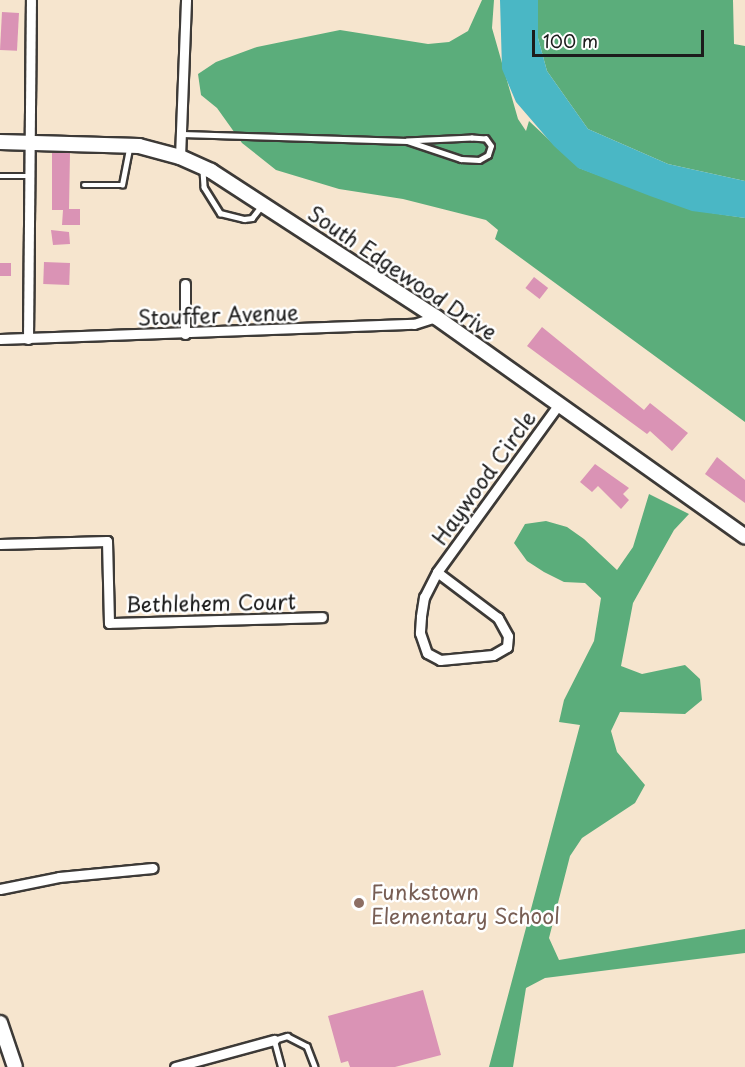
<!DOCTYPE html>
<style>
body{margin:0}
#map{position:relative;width:745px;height:1067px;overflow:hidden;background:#f6e5ce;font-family:"Playpen Sans",sans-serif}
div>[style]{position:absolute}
.forest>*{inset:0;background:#5bad7b}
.water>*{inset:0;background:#4ab7c5}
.building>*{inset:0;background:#da93b5;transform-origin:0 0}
.roads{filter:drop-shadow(2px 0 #3d3a37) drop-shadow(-2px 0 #3d3a37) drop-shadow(0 2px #3d3a37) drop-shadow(0 -2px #3d3a37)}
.lane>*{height:4.5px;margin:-2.25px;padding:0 2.25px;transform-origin:2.25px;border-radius:2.25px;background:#fff}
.street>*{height:9px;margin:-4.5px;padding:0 4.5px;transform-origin:4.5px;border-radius:4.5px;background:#fff}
.secondary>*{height:14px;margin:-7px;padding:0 7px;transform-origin:7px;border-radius:7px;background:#fff}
.dots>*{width:16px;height:16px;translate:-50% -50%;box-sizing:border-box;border:3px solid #fff;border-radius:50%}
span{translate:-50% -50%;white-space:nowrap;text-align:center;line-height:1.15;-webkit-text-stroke:5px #fff;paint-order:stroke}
.street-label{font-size:21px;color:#1c1c1c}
.education-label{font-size:21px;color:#785e54}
.left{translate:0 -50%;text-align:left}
.scale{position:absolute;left:532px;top:30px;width:172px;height:27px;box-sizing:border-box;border:3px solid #1c1c1c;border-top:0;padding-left:8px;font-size:18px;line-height:21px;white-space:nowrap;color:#1c1c1c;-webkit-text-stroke:4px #fff;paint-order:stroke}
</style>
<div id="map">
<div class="forest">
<i style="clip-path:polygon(482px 0,494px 0,492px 28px,518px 119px,526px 131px,529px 121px,579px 168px,692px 210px,745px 218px,745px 422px,495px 239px,498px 230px,486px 220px,403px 199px,339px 189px,276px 170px,242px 143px,217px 108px,201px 95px,198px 74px,216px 62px,257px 47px,340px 30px,428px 44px,449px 42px,468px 31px)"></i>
<i style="clip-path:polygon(538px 0,733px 0,734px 44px,745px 46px,745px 181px,668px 164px,588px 129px,547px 71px,538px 38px)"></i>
<i style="clip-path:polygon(649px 494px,689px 514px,674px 530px,633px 603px,621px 666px,642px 674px,685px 665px,700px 679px,702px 700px,685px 714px,620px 712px,611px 731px,617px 752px,645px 785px,635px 803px,582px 838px,570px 856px,549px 938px,559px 960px,745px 929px,745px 953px,545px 978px,526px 988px,513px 1067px,489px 1067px,580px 725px,559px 722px,564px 700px,594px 641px,601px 598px,585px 583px,564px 582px,544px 572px,527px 561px,514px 543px,525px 524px,546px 521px,567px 527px,584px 539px,617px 570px,633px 547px)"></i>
</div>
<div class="water">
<i style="clip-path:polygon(500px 0,538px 0,538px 38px,547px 71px,588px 129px,668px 164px,745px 181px,745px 218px,692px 211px,650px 196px,578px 168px,554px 146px,516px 102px,502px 69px)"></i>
</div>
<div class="building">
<i style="left:2px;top:12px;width:17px;height:38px;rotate:3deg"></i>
<i style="clip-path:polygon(52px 153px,70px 153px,69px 209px,80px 209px,80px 225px,62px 225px,63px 210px,52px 210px)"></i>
<i style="clip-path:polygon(51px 230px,69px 232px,70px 244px,53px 245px)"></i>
<i style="left:44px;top:262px;width:26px;height:22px;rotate:2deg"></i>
<i style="left:0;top:263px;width:11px;height:13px"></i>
<i style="left:534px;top:277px;width:18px;height:14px;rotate:38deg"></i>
<i style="clip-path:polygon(542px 327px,644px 410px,650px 403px,688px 433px,672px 451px,650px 431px,647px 434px,546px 360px,527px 346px)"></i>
<i style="clip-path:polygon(717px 457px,745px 480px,745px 503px,705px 474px)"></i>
<i style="clip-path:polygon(595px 464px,629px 488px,623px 494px,629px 500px,621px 509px,598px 486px,592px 492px,580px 482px)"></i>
<i style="clip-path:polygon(423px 990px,441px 1055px,395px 1067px,350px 1067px,348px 1061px,341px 1063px,328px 1016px)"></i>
</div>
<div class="roads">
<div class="lane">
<i style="left:182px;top:134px;width:225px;rotate:1.8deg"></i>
<i style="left:407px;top:141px;width:57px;rotate:18.4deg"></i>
<i style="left:461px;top:159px;width:18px;rotate:3deg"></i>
<i style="left:479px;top:160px;width:10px;rotate:-29deg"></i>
<i style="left:488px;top:155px;width:9px;rotate:-72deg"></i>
<i style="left:491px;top:146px;width:9px;rotate:-126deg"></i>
<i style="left:486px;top:139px;width:14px;rotate:-176deg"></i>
<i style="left:472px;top:138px;width:65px;rotate:177.4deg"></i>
<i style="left:203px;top:171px;width:16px;rotate:86deg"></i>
<i style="left:204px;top:187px;width:31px;rotate:58deg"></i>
<i style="left:220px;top:213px;width:25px;rotate:14deg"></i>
<i style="left:244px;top:219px;width:8px;rotate:-7deg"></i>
<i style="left:252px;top:218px;width:16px;rotate:-52deg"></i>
<i style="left:0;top:176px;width:28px"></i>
<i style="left:84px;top:185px;width:38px"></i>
<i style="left:122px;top:185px;width:38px;rotate:-79deg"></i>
<i style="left:281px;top:1067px;width:28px;rotate:-105deg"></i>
<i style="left:274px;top:1040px;width:14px;rotate:-17deg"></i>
<i style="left:287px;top:1036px;width:22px;rotate:27deg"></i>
<i style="left:307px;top:1046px;width:22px;rotate:69deg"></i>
</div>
<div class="street">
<i style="left:180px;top:157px;width:157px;rotate:-87.8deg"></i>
<i style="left:185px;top:284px;width:50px;rotate:90deg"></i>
<i style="left:0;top:339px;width:414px;rotate:-2.1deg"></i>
<i style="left:414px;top:324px;width:23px;rotate:-18deg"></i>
<i style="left:28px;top:339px;width:339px;rotate:-89.5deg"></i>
<i style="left:0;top:544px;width:107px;rotate:-1.6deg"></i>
<i style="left:107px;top:541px;width:82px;rotate:88.6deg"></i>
<i style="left:109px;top:623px;width:213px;rotate:-1.6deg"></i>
<i style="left:437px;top:572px;width:28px;rotate:117deg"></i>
<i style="left:424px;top:597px;width:20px;rotate:99deg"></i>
<i style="left:421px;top:617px;width:16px;rotate:94deg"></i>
<i style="left:420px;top:633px;width:21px;rotate:71deg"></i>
<i style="left:427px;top:653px;width:15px;rotate:28deg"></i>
<i style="left:440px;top:660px;width:53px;rotate:-5.4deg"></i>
<i style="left:493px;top:655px;width:16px;rotate:-30deg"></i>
<i style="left:507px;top:647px;width:11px;rotate:-85deg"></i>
<i style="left:508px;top:636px;width:21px;rotate:-119deg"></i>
<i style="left:498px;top:618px;width:76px;rotate:-143deg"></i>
<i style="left:437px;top:572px;width:208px;rotate:-54deg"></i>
<i style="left:0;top:889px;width:60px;rotate:-11.5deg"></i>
<i style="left:59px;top:877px;width:94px;rotate:-5.5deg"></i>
<i style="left:175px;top:1067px;width:103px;rotate:-15.3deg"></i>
</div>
<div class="secondary">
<i style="left:0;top:142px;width:139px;rotate:1.6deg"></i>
<i style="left:139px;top:146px;width:42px;rotate:15deg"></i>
<i style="left:180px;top:157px;width:34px;rotate:24deg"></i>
<i style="left:211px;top:171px;width:268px;rotate:33deg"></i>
<i style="left:436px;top:317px;width:379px;rotate:35.4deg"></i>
<i style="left:0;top:1023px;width:46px;rotate:71.2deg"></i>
</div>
</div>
<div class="dots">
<i style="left:359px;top:903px;background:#8d6e63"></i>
</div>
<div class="street-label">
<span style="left:403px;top:272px;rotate:34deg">South Edgewood Drive</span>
<span style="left:218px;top:314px;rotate:-2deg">Stouffer Avenue</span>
<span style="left:483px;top:477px;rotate:-54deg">Haywood Circle</span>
<span style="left:211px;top:602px;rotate:-1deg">Bethlehem Court</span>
</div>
<div class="education-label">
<span class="left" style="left:371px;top:903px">Funkstown<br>Elementary School</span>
</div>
<div class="scale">100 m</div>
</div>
